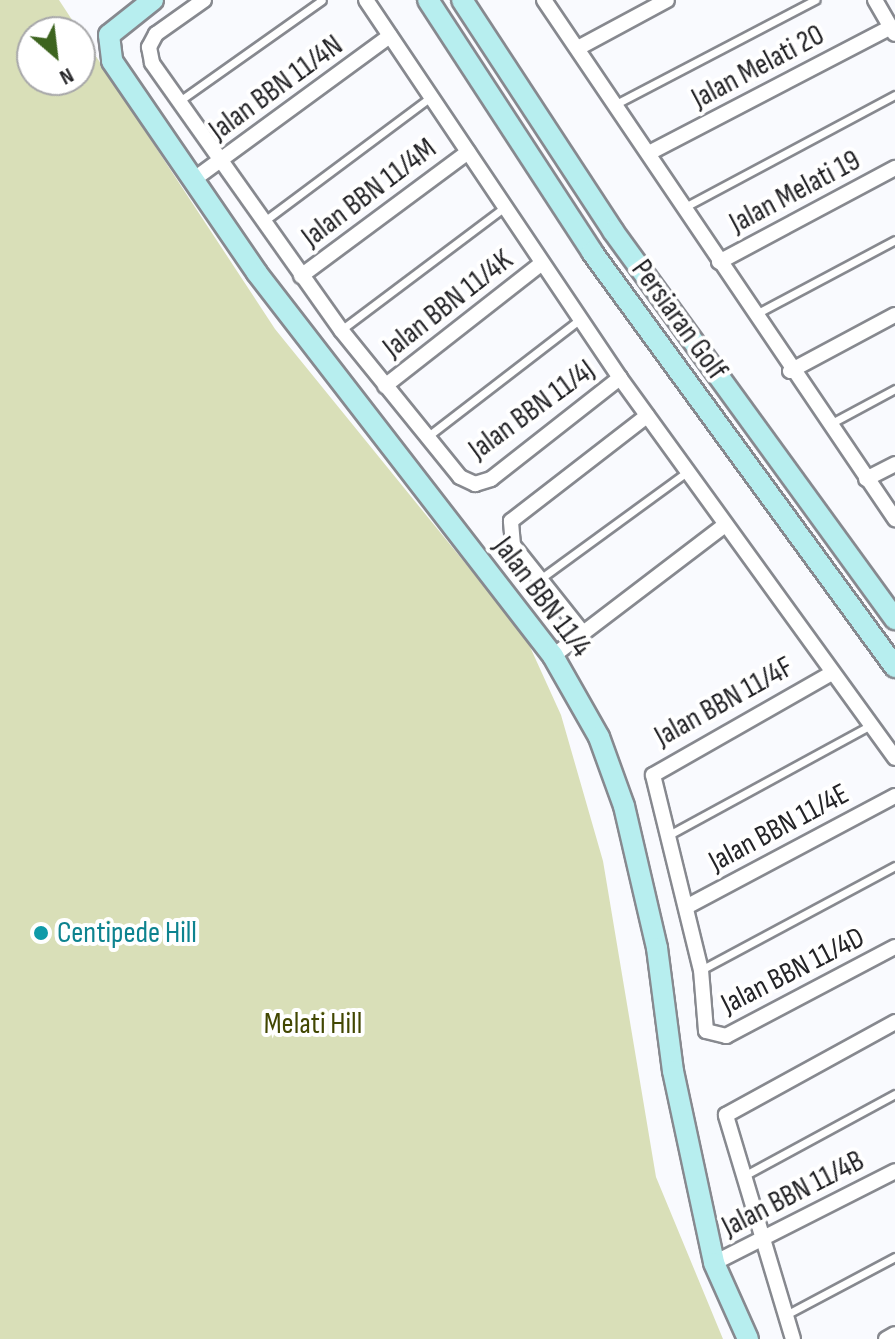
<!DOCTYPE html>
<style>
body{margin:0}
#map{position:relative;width:895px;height:1339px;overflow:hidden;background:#f9fafe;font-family:"Sofia Sans Condensed",sans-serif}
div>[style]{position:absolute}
.green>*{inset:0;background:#d9dfb8}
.roads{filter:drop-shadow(2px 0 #87898f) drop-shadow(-2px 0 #87898f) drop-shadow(0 2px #87898f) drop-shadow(0 -2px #87898f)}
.lane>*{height:7px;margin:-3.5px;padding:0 3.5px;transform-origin:3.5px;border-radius:3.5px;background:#fff}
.street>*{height:14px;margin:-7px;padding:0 7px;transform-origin:7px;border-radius:7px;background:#fff}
.secondary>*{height:20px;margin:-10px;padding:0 10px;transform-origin:10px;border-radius:10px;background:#b7eeef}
.dots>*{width:22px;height:22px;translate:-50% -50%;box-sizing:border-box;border:4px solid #fff;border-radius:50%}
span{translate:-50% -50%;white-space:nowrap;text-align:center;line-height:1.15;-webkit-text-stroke:8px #fff;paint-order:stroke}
.street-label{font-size:30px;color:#242427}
.culture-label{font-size:30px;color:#0d838f}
.left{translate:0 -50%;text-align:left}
.park-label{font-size:30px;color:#424702}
.north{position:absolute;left:16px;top:16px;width:80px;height:80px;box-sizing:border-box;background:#fff;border:2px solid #a7a7a9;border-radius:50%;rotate:152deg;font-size:22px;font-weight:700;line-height:32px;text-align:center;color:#242427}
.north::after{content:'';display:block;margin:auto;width:28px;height:36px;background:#3d641f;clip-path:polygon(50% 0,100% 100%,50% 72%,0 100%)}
</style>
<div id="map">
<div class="green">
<i style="clip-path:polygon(0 0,59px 0,80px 32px,32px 32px,32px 80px,80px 80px,80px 32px,275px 329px,526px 638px,561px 715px,603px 861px,656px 1177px,723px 1339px,0 1339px)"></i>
</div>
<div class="roads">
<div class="lane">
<i style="left:178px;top:102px;width:176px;rotate:-35.3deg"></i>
<i style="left:616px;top:104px;width:225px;rotate:-27.6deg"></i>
<i style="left:685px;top:207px;width:238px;rotate:-28.1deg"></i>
<i style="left:263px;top:222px;width:209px;rotate:-36.7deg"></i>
<i style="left:756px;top:314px;width:157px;rotate:-28deg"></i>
<i style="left:341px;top:330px;width:205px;rotate:-36.9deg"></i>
<i style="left:830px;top:424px;width:74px;rotate:-28.3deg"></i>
<i style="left:427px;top:437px;width:193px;rotate:-37.6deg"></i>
<i style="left:540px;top:579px;width:182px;rotate:-36.1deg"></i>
<i style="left:669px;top:835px;width:230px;rotate:-28.6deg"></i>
<i style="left:701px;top:970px;width:220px;rotate:-28.2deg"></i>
<i style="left:742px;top:1177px;width:174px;rotate:-28.5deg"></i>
<i style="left:784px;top:1316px;width:126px;rotate:-28deg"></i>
</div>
<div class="street">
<i style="left:204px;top:0;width:59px;rotate:144.7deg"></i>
<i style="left:156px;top:34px;width:15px;rotate:118deg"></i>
<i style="left:149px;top:47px;width:16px;rotate:79deg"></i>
<i style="left:152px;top:63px;width:327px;rotate:54.7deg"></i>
<i style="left:341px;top:330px;width:189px;rotate:51deg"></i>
<i style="left:460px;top:477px;width:17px;rotate:25deg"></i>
<i style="left:475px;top:484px;width:17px;rotate:-17deg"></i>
<i style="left:491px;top:479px;width:164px;rotate:-38.1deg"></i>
<i style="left:366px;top:0;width:455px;rotate:56.1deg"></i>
<i style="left:620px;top:378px;width:469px;rotate:54.1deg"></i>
<i style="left:544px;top:0;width:627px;rotate:55.93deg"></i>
<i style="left:875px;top:0;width:39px;rotate:60deg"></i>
<i style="left:578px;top:48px;width:101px;rotate:-28.3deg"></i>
<i style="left:649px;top:153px;width:273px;rotate:-27.5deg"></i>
<i style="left:193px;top:180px;width:244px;rotate:-36.2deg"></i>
<i style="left:719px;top:262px;width:200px;rotate:-28.1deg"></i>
<i style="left:301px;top:276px;width:208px;rotate:-36.6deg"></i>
<i style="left:790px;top:371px;width:119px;rotate:-28.1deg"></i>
<i style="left:385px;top:386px;width:199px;rotate:-38.1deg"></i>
<i style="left:866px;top:479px;width:33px;rotate:-27deg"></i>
<i style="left:583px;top:633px;width:112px;rotate:-128.5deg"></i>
<i style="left:513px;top:545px;width:24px;rotate:-95deg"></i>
<i style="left:511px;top:521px;width:172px;rotate:-37.7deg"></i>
<i style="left:553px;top:656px;width:216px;rotate:-37.3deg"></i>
<i style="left:832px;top:673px;width:206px;rotate:150.3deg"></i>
<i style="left:653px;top:775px;width:201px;rotate:76.2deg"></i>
<i style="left:701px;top:970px;width:61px;rotate:85.3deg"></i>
<i style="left:706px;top:1031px;width:21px;rotate:14deg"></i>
<i style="left:726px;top:1036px;width:191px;rotate:-27.8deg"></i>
<i style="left:688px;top:906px;width:234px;rotate:-28deg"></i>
<i style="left:714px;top:1263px;width:203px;rotate:-26.9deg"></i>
<i style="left:793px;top:1339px;width:234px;rotate:-106.7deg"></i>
<i style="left:726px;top:1115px;width:193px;rotate:-28.8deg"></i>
<i style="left:886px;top:1339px;width:10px;rotate:-29deg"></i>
</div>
<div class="secondary">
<i style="left:153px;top:0;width:56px;rotate:141.5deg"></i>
<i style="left:109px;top:35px;width:26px;rotate:83deg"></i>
<i style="left:112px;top:61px;width:257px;rotate:55.6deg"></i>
<i style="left:257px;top:273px;width:484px;rotate:52.3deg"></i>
<i style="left:553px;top:656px;width:93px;rotate:60.4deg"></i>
<i style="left:599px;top:737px;width:73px;rotate:70.1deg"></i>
<i style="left:624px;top:806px;width:146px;rotate:76.9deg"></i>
<i style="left:657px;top:948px;width:124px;rotate:82.6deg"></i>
<i style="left:673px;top:1071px;width:196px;rotate:77.9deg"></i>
<i style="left:714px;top:1263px;width:83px;rotate:65.9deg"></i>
<i style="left:428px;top:0;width:301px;rotate:56.9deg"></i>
<i style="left:592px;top:252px;width:514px;rotate:53.87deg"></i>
<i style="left:462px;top:0;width:276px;rotate:56.8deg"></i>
<i style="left:613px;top:231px;width:480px;rotate:54deg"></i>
</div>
</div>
<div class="dots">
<i style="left:41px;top:933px;background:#0f9aa8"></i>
</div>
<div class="street-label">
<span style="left:758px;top:67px;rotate:-28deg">Jalan Melati 20</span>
<span style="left:276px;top:88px;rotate:-36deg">Jalan BBN 11/4N</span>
<span style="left:795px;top:192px;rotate:-28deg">Jalan Melati 19</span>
<span style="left:369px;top:193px;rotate:-37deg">Jalan BBN 11/4M</span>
<span style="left:448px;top:304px;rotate:-38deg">Jalan BBN 11/4K</span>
<span style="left:679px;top:320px;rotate:54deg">Persiaran Golf</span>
<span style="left:532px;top:410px;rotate:-36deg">Jalan BBN 11/4J</span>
<span style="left:542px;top:597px;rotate:53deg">Jalan BBN 11/4</span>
<span style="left:724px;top:702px;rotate:-29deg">Jalan BBN 11/4F</span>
<span style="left:779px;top:828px;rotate:-28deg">Jalan BBN 11/4E</span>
<span style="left:793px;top:971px;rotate:-27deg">Jalan BBN 11/4D</span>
<span style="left:793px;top:1194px;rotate:-27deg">Jalan BBN 11/4B</span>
</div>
<div class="culture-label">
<span class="left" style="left:57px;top:933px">Centipede Hill</span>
</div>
<div class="park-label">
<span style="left:313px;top:1024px">Melati Hill</span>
</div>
<div class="north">N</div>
</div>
